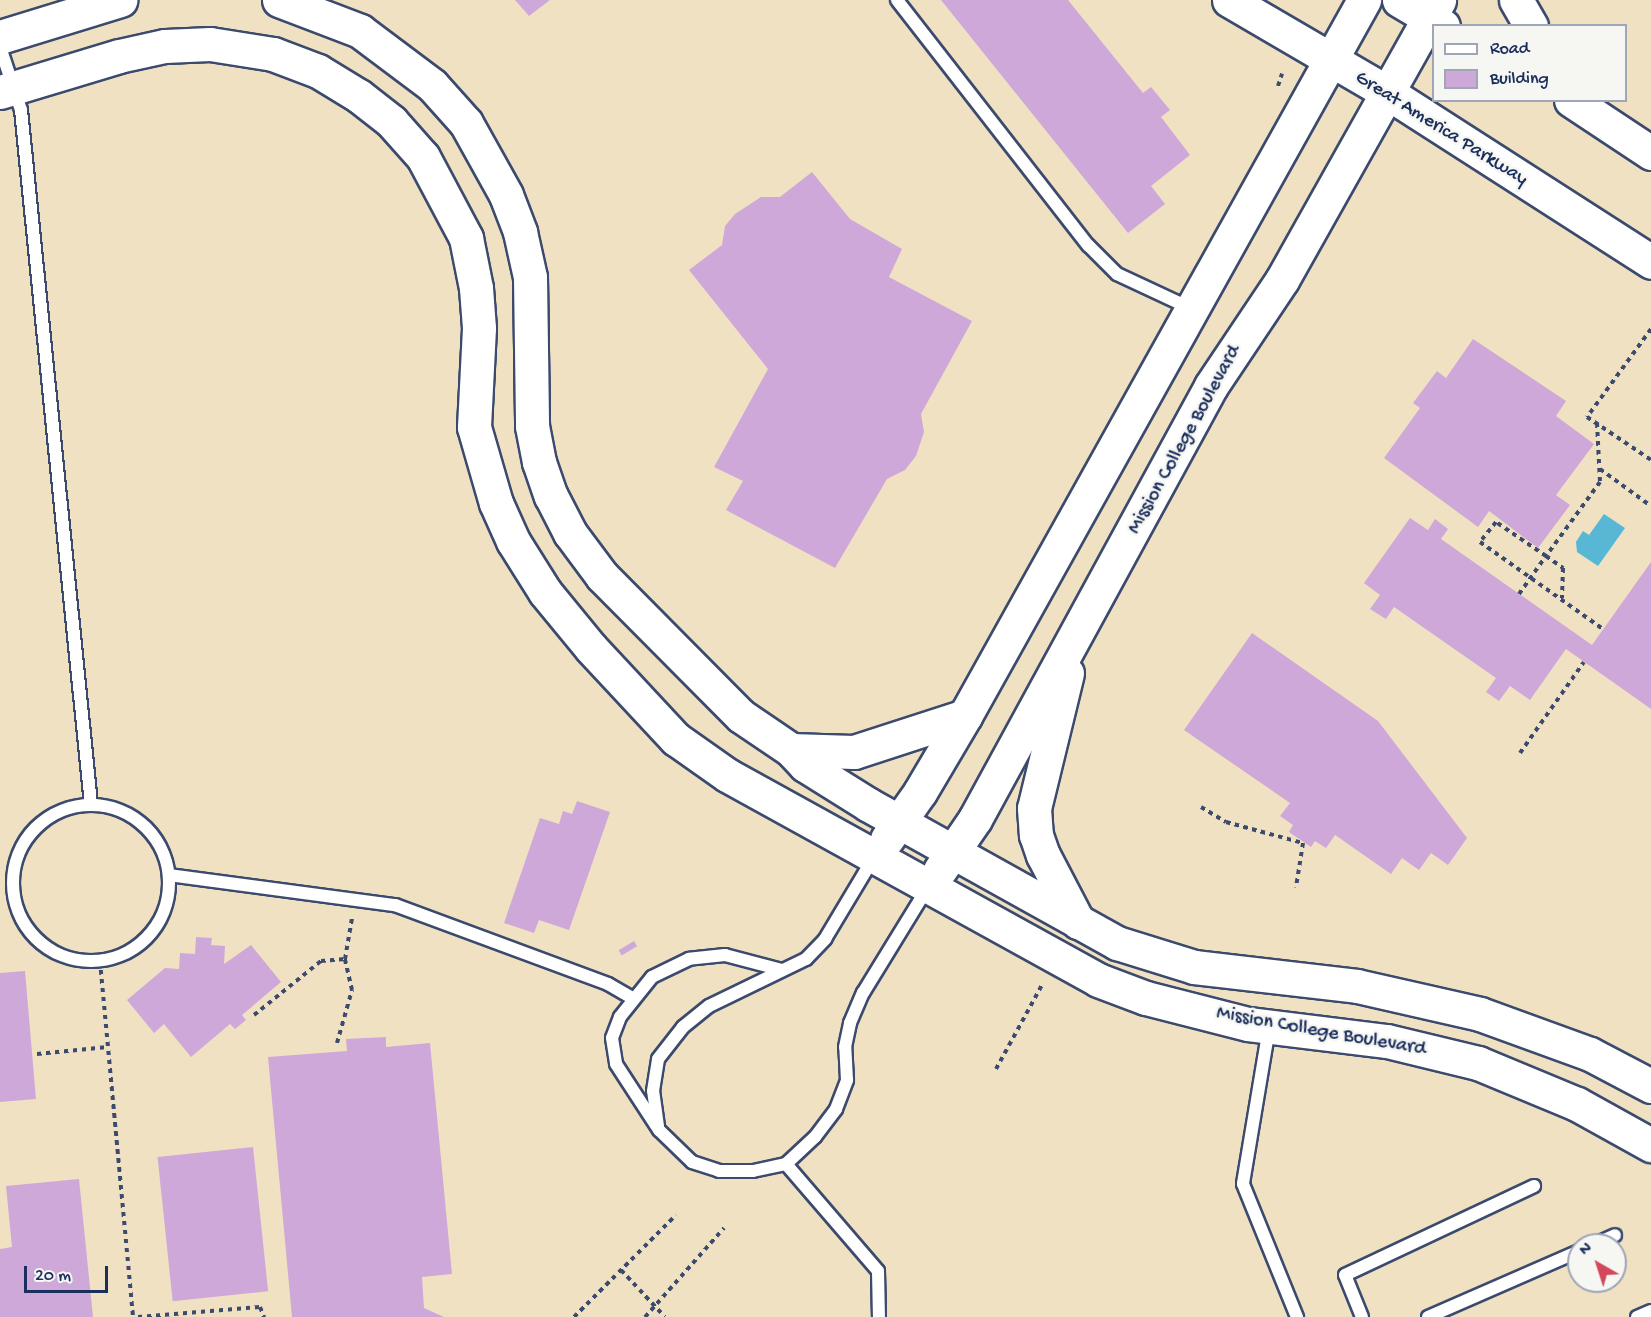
<!DOCTYPE html>
<style>
body{margin:0}
#map{position:relative;width:1651px;height:1317px;overflow:hidden;background:#f0e1c3;font-family:"Gochi Hand",sans-serif}
div>[style]{position:absolute}
.water>*{inset:0;background:#57b7d5}
.building>*{inset:0;background:#cfa8da;transform-origin:0 0}
.path>*{height:4px;margin-top:-2px;transform-origin:0;background:repeating-linear-gradient(90deg,#3b4a6d 0 4.5px,transparent 0 9px)}
.roads{filter:drop-shadow(2px 0 #3b4a6d) drop-shadow(-2px 0 #3b4a6d) drop-shadow(0 2px #3b4a6d) drop-shadow(0 -2px #3b4a6d)}
.lane>*{height:12px;margin:-6px;padding:0 6px;transform-origin:6px;border-radius:6px;background:#fff}
.lane>.ring{margin:-6px;padding:0;box-sizing:content-box;background:none;border:12px solid #fff;border-radius:50%}
.secondary>*{height:33px;margin:-16.5px;padding:0 16.5px;transform-origin:16.5px;border-radius:16.5px;background:#fff}
.primary>*{height:33px;margin:-16.5px;padding:0 16.5px;transform-origin:16.5px;border-radius:16.5px;background:#fff}
span{translate:-50% -50%;white-space:nowrap;text-align:center;line-height:1.15;-webkit-text-stroke:5px #f6f6f2;paint-order:stroke}
.street-label{font-size:20px;color:#1b2f5e}
.legend{position:absolute;left:1432px;top:24px;width:195px;height:78px;box-sizing:border-box;background:#f6f6f2;border:2px solid #9ea6b7;margin:0;padding:8px 10px;list-style:none;font-size:18px;color:#1b2f5e}
.legend li{display:flex;align-items:center;gap:12px;height:30px}
.legend b{width:30px;border:2px solid #9ea6b7}
.north{position:absolute;left:1567px;top:1233px;width:60px;height:60px;box-sizing:border-box;background:#f6f6f2;border:2px solid #9ea6b7;border-radius:50%;rotate:321deg;font-size:16px;font-weight:700;line-height:24px;text-align:center;color:#1b2f5e}
.north::after{content:'';display:block;margin:auto;width:21px;height:27px;background:#d1495b;clip-path:polygon(50% 0,100% 100%,50% 72%,0 100%)}
.scale{position:absolute;left:24px;top:1266px;width:84px;height:27px;box-sizing:border-box;border:3px solid #1b2f5e;border-top:0;padding-left:8px;font-size:18px;line-height:21px;white-space:nowrap;color:#1b2f5e;-webkit-text-stroke:4px #f6f6f2;paint-order:stroke}
</style>
<div id="map">
<div class="water">
<i style="clip-path:polygon(1604px 514px,1625px 528px,1598px 566px,1577px 552px,1576px 542px,1583px 531px,1589px 535px)"></i>
</div>
<div class="building">
<i style="clip-path:polygon(515px 0,550px 0,529px 16px)"></i>
<i style="clip-path:polygon(941px 0,1068px 0,1143px 93px,1151px 87px,1170px 110px,1161px 117px,1190px 155px,1151px 186px,1165px 204px,1128px 233px)"></i>
<i style="clip-path:polygon(812px 172px,850px 219px,902px 249px,889px 277px,972px 321px,921px 414px,924px 432px,916px 456px,905px 470px,887px 479px,835px 568px,726px 510px,743px 481px,714px 467px,768px 369px,689px 270px,722px 245px,725px 226px,735px 214px,761px 197px,780px 197px)"></i>
<i style="clip-path:polygon(1473px 339px,1566px 401px,1556px 416px,1594px 444px,1556px 495px,1570px 505px,1538px 548px,1489px 511px,1478px 527px,1384px 458px,1420px 408px,1413px 403px,1437px 371px,1446px 378px)"></i>
<i style="clip-path:polygon(1410px 518px,1428px 530px,1435px 519px,1448px 529px,1441px 539px,1592px 645px,1651px 562px,1651px 709px,1566px 649px,1530px 700px,1510px 686px,1499px 701px,1486px 692px,1496px 678px,1394px 607px,1386px 619px,1370px 609px,1380px 595px,1364px 583px)"></i>
<i style="clip-path:polygon(1252px 633px,1378px 721px,1467px 838px,1448px 865px,1431px 853px,1419px 870px,1402px 858px,1391px 874px,1335px 835px,1326px 848px,1315px 841px,1311px 847px,1289px 832px,1293px 825px,1280px 816px,1290px 803px,1184px 730px)"></i>
<i style="clip-path:polygon(577px 801px,610px 812px,569px 930px,539px 920px,534px 933px,504px 923px,540px 818px,559px 824px,563px 811px,572px 814px)"></i>
<i style="clip-path:polygon(196px 937px,212px 938px,211px 945px,225px 946px,224px 964px,251px 945px,281px 982px,242px 1015px,246px 1020px,235px 1029px,230px 1024px,191px 1057px,164px 1024px,154px 1033px,127px 1000px,165px 968px,179px 969px,180px 953px,195px 954px)"></i>
<i style="left:634px;top:941px;width:6px;height:18px;rotate:59deg"></i>
<i style="clip-path:polygon(25px 971px,36px 1099px,0 1102px,0 973px)"></i>
<i style="clip-path:polygon(386px 1037px,386px 1047px,430px 1043px,452px 1274px,422px 1277px,424px 1308px,444px 1317px,292px 1317px,268px 1057px,347px 1051px,346px 1039px)"></i>
<i style="left:253px;top:1147px;width:145px;height:96px;rotate:84deg"></i>
<i style="clip-path:polygon(79px 1179px,93px 1317px,0 1317px,0 1249px,12px 1247px,6px 1186px)"></i>
</div>
<div class="path">
<i style="left:1278px;top:86px;width:13px;rotate:-72deg"></i>
<i style="left:1651px;top:329px;width:109px;rotate:126deg"></i>
<i style="left:1587px;top:417px;width:77px;rotate:33.9deg"></i>
<i style="left:1597px;top:423px;width:59px;rotate:87.1deg"></i>
<i style="left:1600px;top:482px;width:92px;rotate:126.1deg"></i>
<i style="left:1546px;top:556px;width:60px;rotate:-145.8deg"></i>
<i style="left:1496px;top:522px;width:26px;rotate:129deg"></i>
<i style="left:1480px;top:542px;width:151px;rotate:35.3deg"></i>
<i style="left:1600px;top:469px;width:63px;rotate:36deg"></i>
<i style="left:1519px;top:594px;width:47px;rotate:-54.6deg"></i>
<i style="left:1546px;top:556px;width:21px;rotate:35deg"></i>
<i style="left:1563px;top:568px;width:30px;rotate:92deg"></i>
<i style="left:1520px;top:753px;width:111px;rotate:-54.9deg"></i>
<i style="left:1201px;top:807px;width:29px;rotate:31deg"></i>
<i style="left:1226px;top:822px;width:80px;rotate:15.3deg"></i>
<i style="left:1303px;top:843px;width:45px;rotate:99deg"></i>
<i style="left:100px;top:961px;width:358px;rotate:84.7deg"></i>
<i style="left:254px;top:1015px;width:86px;rotate:-38.9deg"></i>
<i style="left:321px;top:961px;width:24px;rotate:-5deg"></i>
<i style="left:337px;top:1043px;width:55px;rotate:-74.2deg"></i>
<i style="left:352px;top:990px;width:32px;rotate:-103deg"></i>
<i style="left:345px;top:959px;width:42px;rotate:-80.3deg"></i>
<i style="left:37px;top:1054px;width:71px;rotate:-5.6deg"></i>
<i style="left:996px;top:1069px;width:98px;rotate:-61.3deg"></i>
<i style="left:621px;top:1270px;width:64px;rotate:46.9deg"></i>
<i style="left:138px;top:1317px;width:122px;rotate:-4.7deg"></i>
<i style="left:260px;top:1307px;width:11px;rotate:68deg"></i>
<i style="left:574px;top:1317px;width:144px;rotate:-45deg"></i>
<i style="left:645px;top:1317px;width:119px;rotate:-48.4deg"></i>
</div>
<div class="roads">
<div class="lane">
<i style="left:897px;top:0;width:311px;rotate:52.1deg"></i>
<i style="left:1088px;top:245px;width:41px;rotate:45deg"></i>
<i style="left:1117px;top:274px;width:81px;rotate:25deg"></i>
<i style="left:0;top:47px;width:66px;rotate:71.6deg"></i>
<i style="left:21px;top:110px;width:698px;rotate:84.24deg"></i>
<i class="ring" style="left:13px;top:805px;width:144px;height:144px"></i>
<i style="left:169px;top:875px;width:228px;rotate:7.6deg"></i>
<i style="left:395px;top:905px;width:227px;rotate:20.3deg"></i>
<i style="left:608px;top:984px;width:28px;rotate:30deg"></i>
<i style="left:782px;top:970px;width:59px;rotate:-165.3deg"></i>
<i style="left:725px;top:955px;width:36px;rotate:174deg"></i>
<i style="left:689px;top:959px;width:41px;rotate:154.1deg"></i>
<i style="left:652px;top:977px;width:51px;rotate:128.7deg"></i>
<i style="left:620px;top:1017px;width:22px;rotate:111deg"></i>
<i style="left:612px;top:1038px;width:26px;rotate:81deg"></i>
<i style="left:616px;top:1064px;width:79px;rotate:56.9deg"></i>
<i style="left:659px;top:1130px;width:46px;rotate:44.1deg"></i>
<i style="left:692px;top:1162px;width:28px;rotate:18deg"></i>
<i style="left:719px;top:1171px;width:34px"></i>
<i style="left:753px;top:1171px;width:34px;rotate:-12deg"></i>
<i style="left:786px;top:1164px;width:40px;rotate:-43deg"></i>
<i style="left:815px;top:1137px;width:35px;rotate:-53deg"></i>
<i style="left:836px;top:1109px;width:31px;rotate:-69deg"></i>
<i style="left:847px;top:1080px;width:33px;rotate:-93deg"></i>
<i style="left:845px;top:1047px;width:25px;rotate:-78deg"></i>
<i style="left:850px;top:1023px;width:33px;rotate:-67deg"></i>
<i style="left:863px;top:993px;width:124px;rotate:-58.5deg"></i>
<i style="left:1269px;top:1028px;width:158px;rotate:99.5deg"></i>
<i style="left:1243px;top:1184px;width:144px;rotate:67.9deg"></i>
<i style="left:658px;top:1126px;width:35px;rotate:-98deg"></i>
<i style="left:653px;top:1091px;width:32px;rotate:-81deg"></i>
<i style="left:658px;top:1059px;width:41px;rotate:-52deg"></i>
<i style="left:683px;top:1027px;width:33px;rotate:-39deg"></i>
<i style="left:709px;top:1006px;width:108px;rotate:-25.9deg"></i>
<i style="left:806px;top:959px;width:28px;rotate:-46deg"></i>
<i style="left:825px;top:939px;width:96px;rotate:-59.1deg"></i>
<i style="left:786px;top:1164px;width:141px;rotate:49.3deg"></i>
<i style="left:878px;top:1271px;width:46px;rotate:88.8deg"></i>
<i style="left:1593px;top:1245px;width:24px;rotate:-24deg"></i>
<i style="left:1362px;top:1317px;width:45px;rotate:-112deg"></i>
<i style="left:1345px;top:1275px;width:209px;rotate:-25.2deg"></i>
<i style="left:1428px;top:1317px;width:165px;rotate:-23.6deg"></i>
<i style="left:1637px;top:1317px;width:15px;rotate:-23deg"></i>
</div>
<div class="secondary">
<i style="left:279px;top:0;width:87px;rotate:20.9deg"></i>
<i style="left:360px;top:31px;width:90px;rotate:36.9deg"></i>
<i style="left:432px;top:85px;width:51px;rotate:48.2deg"></i>
<i style="left:466px;top:123px;width:82px;rotate:60.9deg"></i>
<i style="left:506px;top:195px;width:40px;rotate:69deg"></i>
<i style="left:520px;top:232px;width:46px;rotate:77.5deg"></i>
<i style="left:530px;top:277px;width:149px;rotate:89.2deg"></i>
<i style="left:532px;top:426px;width:37px;rotate:79deg"></i>
<i style="left:539px;top:462px;width:36px;rotate:71deg"></i>
<i style="left:551px;top:496px;width:42px;rotate:62.8deg"></i>
<i style="left:570px;top:533px;width:54px;rotate:53.3deg"></i>
<i style="left:602px;top:576px;width:197px;rotate:45.2deg"></i>
<i style="left:741px;top:716px;width:60px;rotate:34.2deg"></i>
<i style="left:791px;top:750px;width:21px;rotate:47deg"></i>
<i style="left:805px;top:765px;width:75px;rotate:32deg"></i>
<i style="left:869px;top:805px;width:284px;rotate:29.1deg"></i>
<i style="left:1117px;top:943px;width:81px;rotate:17.3deg"></i>
<i style="left:1194px;top:967px;width:164px;rotate:6.6deg"></i>
<i style="left:1357px;top:986px;width:126px;rotate:12.8deg"></i>
<i style="left:1480px;top:1014px;width:117px;rotate:20deg"></i>
<i style="left:1590px;top:1054px;width:69px;rotate:27.7deg"></i>
<i style="left:0;top:37px;width:126px;rotate:-17.1deg"></i>
<i style="left:0;top:92px;width:124px;rotate:-16.8deg"></i>
<i style="left:119px;top:56px;width:47px;rotate:-12.3deg"></i>
<i style="left:165px;top:46px;width:45px;rotate:-2.5deg"></i>
<i style="left:210px;top:44px;width:64px;rotate:9deg"></i>
<i style="left:273px;top:54px;width:48px;rotate:20.7deg"></i>
<i style="left:318px;top:71px;width:48px;rotate:31.4deg"></i>
<i style="left:359px;top:96px;width:41px;rotate:38deg"></i>
<i style="left:391px;top:121px;width:48px;rotate:48.4deg"></i>
<i style="left:423px;top:157px;width:92px;rotate:62deg"></i>
<i style="left:466px;top:238px;width:51px;rotate:78.7deg"></i>
<i style="left:476px;top:288px;width:40px;rotate:85.7deg"></i>
<i style="left:479px;top:328px;width:99px;rotate:92.9deg"></i>
<i style="left:474px;top:427px;width:79px;rotate:73.9deg"></i>
<i style="left:496px;top:503px;width:42px;rotate:65.9deg"></i>
<i style="left:513px;top:541px;width:60px;rotate:57.9deg"></i>
<i style="left:545px;top:592px;width:72px;rotate:50.6deg"></i>
<i style="left:591px;top:648px;width:125px;rotate:47deg"></i>
<i style="left:676px;top:739px;width:62px;rotate:35.2deg"></i>
<i style="left:727px;top:775px;width:424px;rotate:28.9deg"></i>
<i style="left:1098px;top:980px;width:51px;rotate:20.6deg"></i>
<i style="left:1146px;top:998px;width:105px;rotate:14.3deg"></i>
<i style="left:1248px;top:1024px;width:140px;rotate:7deg"></i>
<i style="left:1387px;top:1041px;width:94px;rotate:13.6deg"></i>
<i style="left:1478px;top:1063px;width:107px;rotate:22.5deg"></i>
<i style="left:1577px;top:1104px;width:85px;rotate:29deg"></i>
<i style="left:1067px;top:673px;width:139px;rotate:103.7deg"></i>
<i style="left:1034px;top:808px;width:27px;rotate:86deg"></i>
<i style="left:1036px;top:835px;width:21px;rotate:71deg"></i>
<i style="left:1043px;top:855px;width:76px;rotate:62.4deg"></i>
<i style="left:791px;top:750px;width:63px;rotate:1.8deg"></i>
<i style="left:854px;top:752px;width:117px;rotate:-18deg"></i>
<i style="left:887px;top:839px;width:57px;rotate:-54.9deg"></i>
<i style="left:920px;top:792px;width:88px;rotate:-59.4deg"></i>
<i style="left:965px;top:716px;width:820px;rotate:-60.87deg"></i>
<i style="left:940px;top:870px;width:62px;rotate:-55.5deg"></i>
<i style="left:975px;top:819px;width:493px;rotate:-61.4deg"></i>
<i style="left:1211px;top:386px;width:128px;rotate:-56.2deg"></i>
<i style="left:1282px;top:280px;width:321px;rotate:-60.7deg"></i>
</div>
<div class="primary">
<i style="left:1229px;top:0;width:181px;rotate:30.3deg"></i>
<i style="left:1385px;top:91px;width:316px;rotate:32.7deg"></i>
<i style="left:1399px;top:0;width:51px;rotate:30.6deg"></i>
<i style="left:1516px;top:0;width:30px;rotate:60deg"></i>
<i style="left:1571px;top:100px;width:96px;rotate:33.5deg"></i>
</div>
</div>
<div class="street-label">
<span style="left:1441px;top:129px;rotate:32deg">Great America Parkway</span>
<span style="left:1185px;top:440px;rotate:-61deg">Mission College Boulevard</span>
<span style="left:1321px;top:1032px;rotate:10deg">Mission College Boulevard</span>
</div>
<ul class="legend">
<li><b style="height:8px;background:#fff"></b>Road</li>
<li><b style="height:16px;background:#cfa8da"></b>Building</li>
</ul>
<div class="north">N</div>
<div class="scale">20 m</div>
</div>
